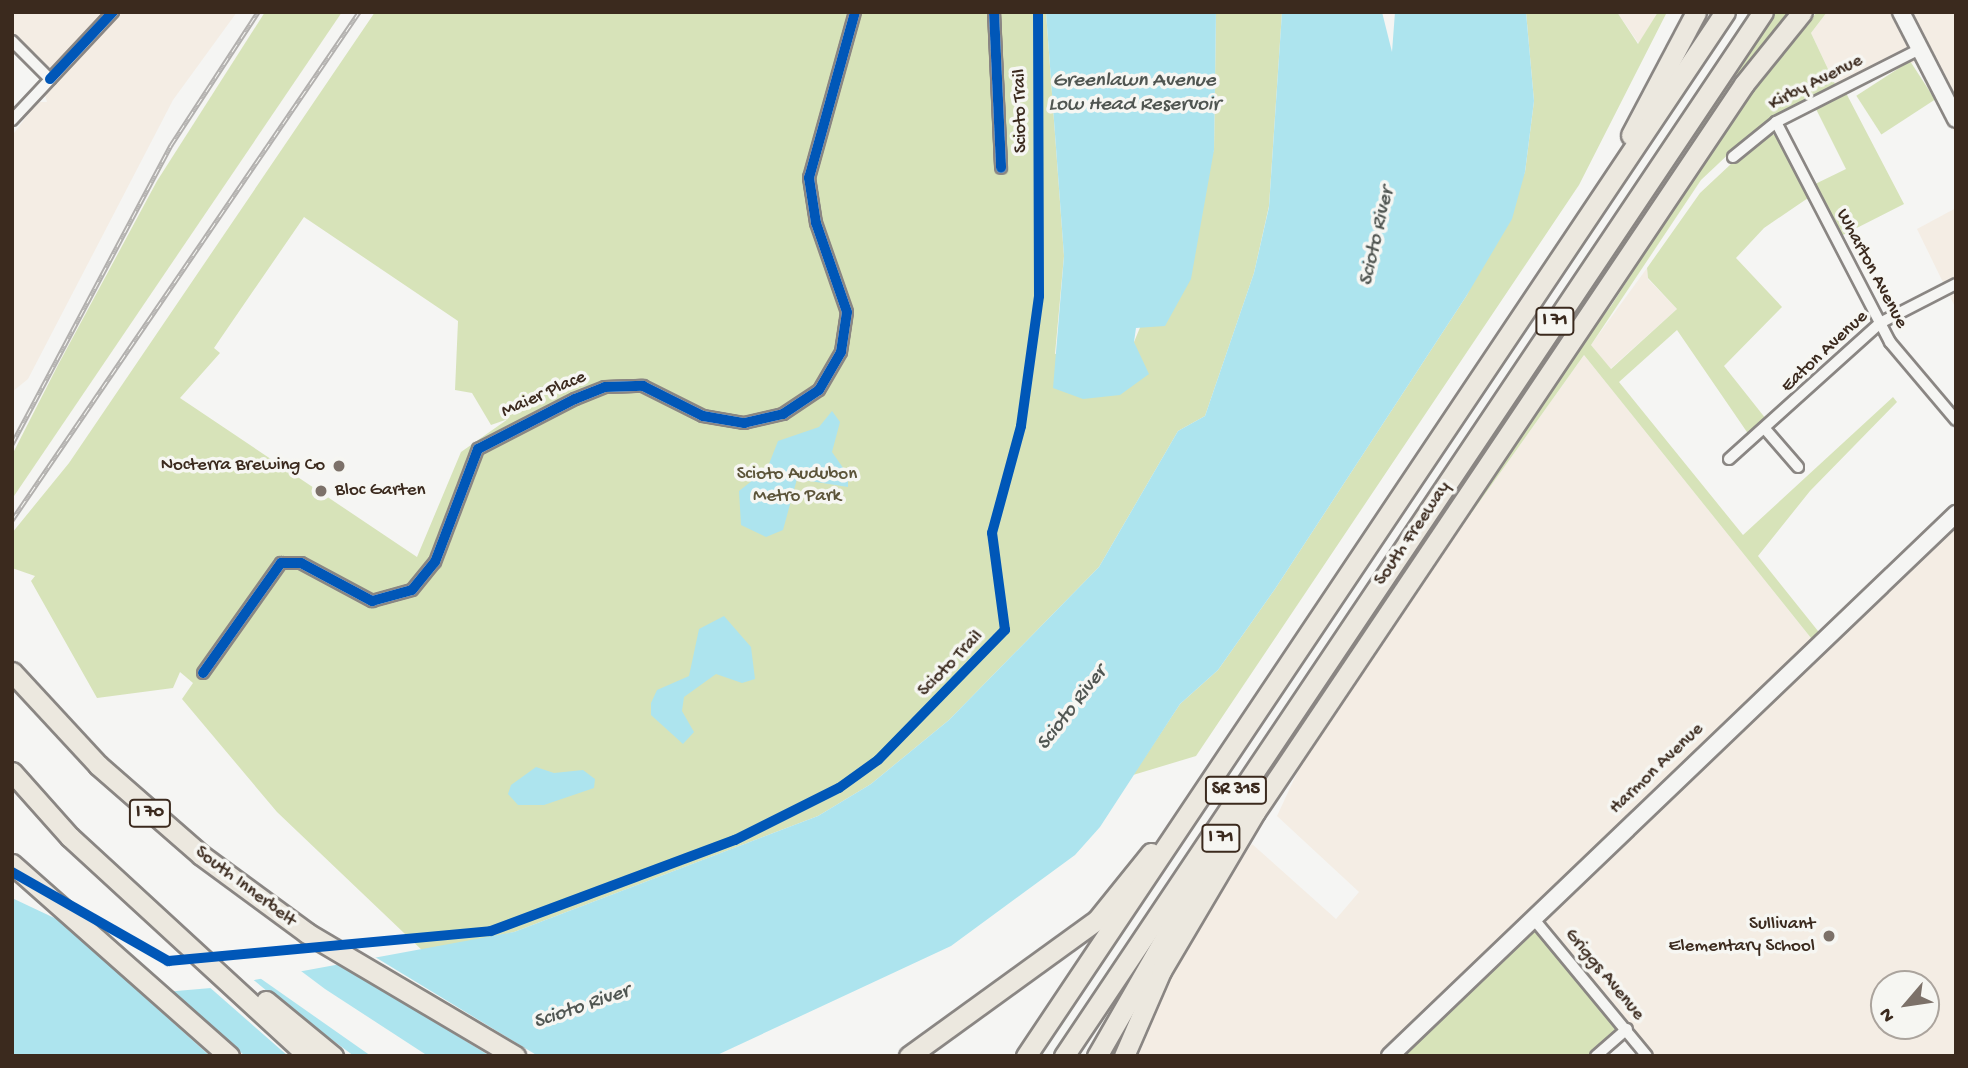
<!DOCTYPE html>
<style>
body{margin:0}
#map{position:relative;width:1968px;height:1068px;overflow:hidden;background:#f5f5f3;font-family:"Gochi Hand",sans-serif}
div>[style]{position:absolute}
.built>*{inset:0;background:#f4ede4}
.green>*{inset:0;background:#d7e3b9;transform-origin:0 0}
.water>*{inset:0;background:#ade4ee}
.pier>*{inset:0;background:#f5f5f3}
.roads{filter:drop-shadow(2px 0 #8a8683) drop-shadow(-2px 0 #8a8683) drop-shadow(0 2px #8a8683) drop-shadow(0 -2px #8a8683)}
.street>*{height:10px;margin:-5px;padding:0 5px;transform-origin:5px;border-radius:5px;background:#f5f5f3}
.secondary>*{height:16px;margin:-8px;padding:0 8px;transform-origin:8px;border-radius:8px;background:#f5f5f3}
.highway>*{height:19px;margin:-9.5px;padding:0 9.5px;transform-origin:9.5px;border-radius:9.5px;background:#ece8df}
.rail>*{height:5px;margin-top:-2.5px;transform-origin:0;background:repeating-linear-gradient(90deg,#f6f6f2 0 8px,#b2b0ae 0 16px);box-sizing:border-box;border-block:2px solid #b2b0ae}
.cycleway>*{height:10px;margin:-5px;padding:0 5px;transform-origin:5px;border-radius:5px;background:#0057b8}
.dots>*{width:19px;height:19px;translate:-50% -50%;box-sizing:border-box;border:4px solid #f6f6f2;border-radius:50%}
span{translate:-50% -50%;white-space:nowrap;text-align:center;line-height:1.15;-webkit-text-stroke:7px #f6f6f2;paint-order:stroke}
.shield-label span{padding:2px 5px;background:#f6f6f2;border:2px solid;border-radius:5px;-webkit-text-stroke-width:0}
.shield-label{font-size:18px;color:#3b2a1e;font-weight:700}
.street-label{font-size:19px;color:#3b2a1e}
.poi-label{font-size:19px;color:#3b2a1e}
.right{translate:-100% -50%;text-align:right}
.left{translate:0 -50%;text-align:left}
.park-label{font-size:19px;color:#5c5439}
.water-label{font-size:21px;color:#505652;font-style:italic}
.frame{position:absolute;inset:0;border:14px solid #3b2a1e;pointer-events:none}
.north{position:absolute;left:1870px;top:970px;width:70px;height:70px;box-sizing:border-box;background:#f6f6f2;border:2px solid #aba49d;border-radius:50%;rotate:241deg;font-size:19px;font-weight:700;line-height:28px;text-align:center;color:#3b2a1e}
.north::after{content:'';display:block;margin:auto;width:24px;height:32px;background:#7c7169;clip-path:polygon(50% 0,100% 100%,50% 72%,0 100%)}
</style>
<div id="map">
<div class="built">
<i style="clip-path:polygon(12px 12px,237px 12px,173px 100px,28px 379px,12px 392px,12px 136px,37px 102px,47px 102px,35px 64px,12px 42px)"></i>
<i style="clip-path:polygon(1617px 12px,1658px 12px,1639px 44px)"></i>
<i style="clip-path:polygon(1827px 12px,1956px 12px,1956px 135px,1915px 62px,1840px 94px,1811px 33px)"></i>
<i style="clip-path:polygon(1956px 208px,1956px 309px,1917px 229px)"></i>
<i style="clip-path:polygon(1647px 268px,1648px 279px,1677px 309px,1610px 369px,1591px 345px)"></i>
<i style="clip-path:polygon(evenodd,1584px 355px,1815px 643px,1956px 512px,1956px 1056px,1652px 1056px,1619px 1031px,1537px 931px,1394px 1056px,1138px 1056px,1190px 931px,1252px 844px,1336px 919px,1359px 892px,1277px 816px,1302px 762px,1381px 640px,1584px 355px,1884px 984px,1926px 984px,1926px 1026px,1884px 1026px,1884px 984px)"></i>
</div>
<div class="green">
<i style="clip-path:polygon(265px 12px,342px 12px,12px 499px,12px 455px,58px 365px,157px 181px)"></i>
<i style="clip-path:polygon(evenodd,375px 12px,1046px 12px,1064px 256px,1055px 354px,1134px 342px,1214px 150px,1216px 12px,1282px 12px,1269px 206px,1254px 273px,1205px 416px,1178px 431px,1099px 567px,949px 720px,871px 784px,818px 816px,514px 932px,425px 953px,277px 812px,182px 699px,193px 683px,180px 672px,173px 688px,97px 698px,31px 581px,35px 576px,12px 568px,12px 533px,69px 463px,375px 12px,304px 217px,458px 321px,455px 390px,472px 393px,491px 425px,508px 419px,461px 452px,417px 557px,180px 398px,220px 353px,214px 348px,304px 217px)"></i>
<i style="clip-path:polygon(1526px 12px,1617px 12px,1638px 44px,1658px 12px,1667px 12px,1579px 185px,1196px 756px,1133px 775px,1180px 704px,1218px 670px,1275px 589px,1467px 295px,1525px 172px,1534px 101px)"></i>
<i style="clip-path:polygon(1774px 12px,1795px 12px,1686px 148px,1715px 101px)"></i>
<i style="clip-path:polygon(1817px 12px,1827px 12px,1811px 33px,1836px 86px,1752px 132px,1701px 180px,1591px 345px,1611px 369px,1677px 309px,1648px 278px,1647px 268px,1700px 193px,1763px 134px,1778px 135px,1808px 198px,1764px 228px,1736px 258px,1782px 307px,1724px 366px,1766px 419px,1749px 435px,1677px 330px,1619px 382px,1743px 535px,1893px 397px,1897px 402px,1810px 491px,1758px 556px,1822px 636px,1815px 643px,1584px 355px,1381px 640px,1508px 434px,1611px 306px,1743px 101px)"></i>
<i style="left:1910px;top:61px;width:46px;height:64px;rotate:57deg"></i>
<i style="clip-path:polygon(1845px 91px,1904px 204px,1839px 237px,1809px 187px,1846px 169px,1815px 107px)"></i>
<i style="clip-path:polygon(1526px 931px,1537px 931px,1619px 1031px,1591px 1056px,1394px 1056px)"></i>
</div>
<div class="water">
<i style="clip-path:polygon(1046px 12px,1216px 12px,1214px 150px,1191px 279px,1165px 326px,1136px 328px,1134px 342px,1149px 374px,1120px 395px,1083px 399px,1053px 388px,1064px 256px)"></i>
<i style="clip-path:polygon(1282px 12px,1382px 12px,1392px 52px,1395px 12px,1526px 12px,1534px 101px,1525px 172px,1512px 219px,1467px 295px,1275px 589px,1218px 670px,1180px 704px,1100px 827px,1075px 855px,951px 946px,715px 1056px,12px 1056px,12px 898px,65px 923px,153px 993px,211px 988px,514px 932px,818px 816px,871px 784px,949px 720px,1099px 567px,1178px 431px,1205px 416px,1254px 273px,1269px 207px)"></i>
<i style="clip-path:polygon(832px 411px,840px 422px,832px 452px,848px 475px,848px 487px,797px 479px,783px 530px,766px 537px,741px 525px,739px 491px,767px 469px,778px 441px,819px 427px)"></i>
<i style="clip-path:polygon(724px 616px,751px 647px,755px 679px,742px 683px,716px 674px,684px 697px,682px 711px,694px 732px,683px 744px,651px 715px,651px 703px,657px 690px,689px 676px,699px 629px)"></i>
<i style="clip-path:polygon(536px 767px,554px 773px,583px 770px,595px 779px,594px 788px,544px 805px,518px 805px,508px 794px,511px 785px)"></i>
</div>
<div class="pier">
<i style="clip-path:polygon(49px 911px,154px 989px,169px 988px,245px 1056px,210px 1056px)"></i>
<i style="clip-path:polygon(375px 957px,538px 1056px,490px 1056px,337px 962px)"></i>
<i style="clip-path:polygon(297px 968px,325px 989px,428px 1056px,371px 1056px,257px 976px)"></i>
<i style="clip-path:polygon(250px 977px,274px 997px,354px 1056px,288px 1056px,207px 985px)"></i>
</div>
<div class="roads">
<div class="street">
<i style="left:994px;top:12px;width:156px;rotate:87.4deg"></i>
<i style="left:12px;top:41px;width:54px;rotate:45deg"></i>
<i style="left:12px;top:120px;width:148px;rotate:-46.9deg"></i>
<i style="left:1776px;top:122px;width:248px;rotate:62.6deg"></i>
<i style="left:1890px;top:342px;width:102px;rotate:49.8deg"></i>
<i style="left:1733px;top:157px;width:55px;rotate:-39.1deg"></i>
<i style="left:1776px;top:122px;width:161px;rotate:-26.9deg"></i>
<i style="left:1766px;top:430px;width:49px;rotate:49.1deg"></i>
<i style="left:1729px;top:459px;width:203px;rotate:-42deg"></i>
<i style="left:1880px;top:323px;width:85px;rotate:-27.2deg"></i>
<i style="left:203px;top:673px;width:135px;rotate:-54.7deg"></i>
<i style="left:281px;top:563px;width:20px"></i>
<i style="left:301px;top:563px;width:81px;rotate:28.2deg"></i>
<i style="left:372px;top:601px;width:41px;rotate:-15.4deg"></i>
<i style="left:412px;top:590px;width:36px;rotate:-51deg"></i>
<i style="left:435px;top:562px;width:121px;rotate:-69.2deg"></i>
<i style="left:478px;top:449px;width:109px;rotate:-27.3deg"></i>
<i style="left:575px;top:399px;width:32px;rotate:-22deg"></i>
<i style="left:605px;top:387px;width:38px;rotate:-2deg"></i>
<i style="left:643px;top:386px;width:67px;rotate:26.6deg"></i>
<i style="left:703px;top:416px;width:42px;rotate:9.7deg"></i>
<i style="left:744px;top:423px;width:40px;rotate:-13deg"></i>
<i style="left:783px;top:414px;width:43px;rotate:-33.7deg"></i>
<i style="left:819px;top:390px;width:44px;rotate:-59.9deg"></i>
<i style="left:841px;top:352px;width:40px;rotate:-81.5deg"></i>
<i style="left:847px;top:312px;width:94px;rotate:-109.2deg"></i>
<i style="left:816px;top:223px;width:46px;rotate:-98.8deg"></i>
<i style="left:809px;top:178px;width:172px;rotate:-74.5deg"></i>
<i style="left:1532px;top:917px;width:180px;rotate:50.4deg"></i>
<i style="left:1596px;top:1056px;width:41px;rotate:-41.1deg"></i>
</div>
<div class="secondary">
<i style="left:1901px;top:12px;width:120px;rotate:62.8deg"></i>
<i style="left:1390px;top:1056px;width:784px;rotate:-43.76deg"></i>
</div>
<div class="highway">
<i style="left:1631px;top:135px;width:139px;rotate:-62.1deg"></i>
<i style="left:12px;top:672px;width:127px;rotate:47.2deg"></i>
<i style="left:98px;top:765px;width:137px;rotate:41.1deg"></i>
<i style="left:201px;top:855px;width:132px;rotate:36.3deg"></i>
<i style="left:307px;top:933px;width:242px;rotate:30.6deg"></i>
<i style="left:12px;top:772px;width:87px;rotate:48.3deg"></i>
<i style="left:70px;top:837px;width:323px;rotate:42.6deg"></i>
<i style="left:12px;top:864px;width:290px;rotate:41.5deg"></i>
<i style="left:266px;top:1001px;width:87px;rotate:39.4deg"></i>
<i style="left:909px;top:1056px;width:232px;rotate:-35.9deg"></i>
<i style="left:1097px;top:920px;width:86px;rotate:-51.1deg"></i>
<i style="left:1026px;top:1056px;width:1256px;rotate:-56.2deg"></i>
<i style="left:1064px;top:1056px;width:1256px;rotate:-56.2deg"></i>
<i style="left:1097px;top:1056px;width:291px;rotate:-60.1deg"></i>
<i style="left:1124px;top:1056px;width:93px;rotate:-66.5deg"></i>
<i style="left:1161px;top:971px;width:185px;rotate:-59.4deg"></i>
<i style="left:1255px;top:812px;width:877px;rotate:-56.11deg"></i>
<i style="left:1744px;top:84px;width:92px;rotate:-51.1deg"></i>
</div>
</div>
<div class="rail">
<i style="left:12px;top:444px;width:339px;rotate:-62deg"></i>
<i style="left:171px;top:145px;width:159px;rotate:-56.8deg"></i>
<i style="left:12px;top:520px;width:615px;rotate:-55.66deg"></i>
</div>
<div class="cycleway">
<i style="left:994px;top:12px;width:156px;rotate:87.4deg"></i>
<i style="left:50px;top:79px;width:92px;rotate:-46.8deg"></i>
<i style="left:203px;top:673px;width:135px;rotate:-54.7deg"></i>
<i style="left:281px;top:563px;width:20px"></i>
<i style="left:301px;top:563px;width:81px;rotate:28.2deg"></i>
<i style="left:372px;top:601px;width:41px;rotate:-15.4deg"></i>
<i style="left:412px;top:590px;width:36px;rotate:-51deg"></i>
<i style="left:435px;top:562px;width:121px;rotate:-69.2deg"></i>
<i style="left:478px;top:449px;width:109px;rotate:-27.3deg"></i>
<i style="left:575px;top:399px;width:32px;rotate:-22deg"></i>
<i style="left:605px;top:387px;width:38px;rotate:-2deg"></i>
<i style="left:643px;top:386px;width:67px;rotate:26.6deg"></i>
<i style="left:703px;top:416px;width:42px;rotate:9.7deg"></i>
<i style="left:744px;top:423px;width:40px;rotate:-13deg"></i>
<i style="left:783px;top:414px;width:43px;rotate:-33.7deg"></i>
<i style="left:819px;top:390px;width:44px;rotate:-59.9deg"></i>
<i style="left:841px;top:352px;width:40px;rotate:-81.5deg"></i>
<i style="left:847px;top:312px;width:94px;rotate:-109.2deg"></i>
<i style="left:816px;top:223px;width:46px;rotate:-98.8deg"></i>
<i style="left:809px;top:178px;width:172px;rotate:-74.5deg"></i>
<i style="left:12px;top:872px;width:180px;rotate:29.7deg"></i>
<i style="left:168px;top:961px;width:324px;rotate:-5.3deg"></i>
<i style="left:491px;top:931px;width:260px;rotate:-20.5deg"></i>
<i style="left:735px;top:840px;width:116px;rotate:-26.6deg"></i>
<i style="left:839px;top:788px;width:48px;rotate:-35.7deg"></i>
<i style="left:878px;top:760px;width:182px;rotate:-45.7deg"></i>
<i style="left:1005px;top:630px;width:98px;rotate:-97.6deg"></i>
<i style="left:992px;top:533px;width:111px;rotate:-74.8deg"></i>
<i style="left:1021px;top:426px;width:131px;rotate:-82.1deg"></i>
<i style="left:1039px;top:296px;width:284px;rotate:-90.2deg"></i>
</div>
<div class="dots">
<i style="left:339px;top:466px;background:#7c7169"></i>
<i style="left:321px;top:491px;background:#7c7169"></i>
<i style="left:1829px;top:936px;background:#7c7169"></i>
</div>
<div class="shield-label">
<span style="left:1555px;top:321px">I 71</span>
<span style="left:1236px;top:790px">SR 315</span>
<span style="left:150px;top:813px">I 70</span>
<span style="left:1221px;top:838px">I 71</span>
</div>
<div class="street-label">
<span style="left:1816px;top:83px;rotate:-27deg">Kirby Avenue</span>
<span style="left:1021px;top:111px;rotate:-91deg">Scioto Trail</span>
<span style="left:1871px;top:269px;rotate:62deg">Wharton Avenue</span>
<span style="left:1825px;top:352px;rotate:-43deg">Eaton Avenue</span>
<span style="left:544px;top:395px;rotate:-24deg">Maier Place</span>
<span style="left:1413px;top:534px;rotate:-56deg">South Freeway</span>
<span style="left:951px;top:664px;rotate:-46deg">Scioto Trail</span>
<span style="left:1657px;top:769px;rotate:-44deg">Harmon Avenue</span>
<span style="left:245px;top:887px;rotate:37deg">South Innerbelt</span>
<span style="left:1604px;top:975px;rotate:50deg">Griggs Avenue</span>
</div>
<div class="poi-label">
<span class="right" style="left:325px;top:466px">Nocterra Brewing Co</span>
<span class="left" style="left:335px;top:491px">Bloc Garten</span>
<span class="right" style="left:1815px;top:936px">Sullivant<br>Elementary School</span>
</div>
<div class="park-label">
<span style="left:797px;top:486px">Scioto Audubon<br>Metro Park</span>
</div>
<div class="water-label">
<span style="left:1134px;top:94px">Greenlawn Avenue<br>Low Head Reservoir</span>
<span style="left:1378px;top:237px;rotate:-77deg">Scioto River</span>
<span style="left:1073px;top:709px;rotate:-52deg">Scioto River</span>
<span style="left:582px;top:1008px;rotate:-19deg">Scioto River</span>
</div>
<div class="frame"></div>
<div class="north">N</div>
</div>
